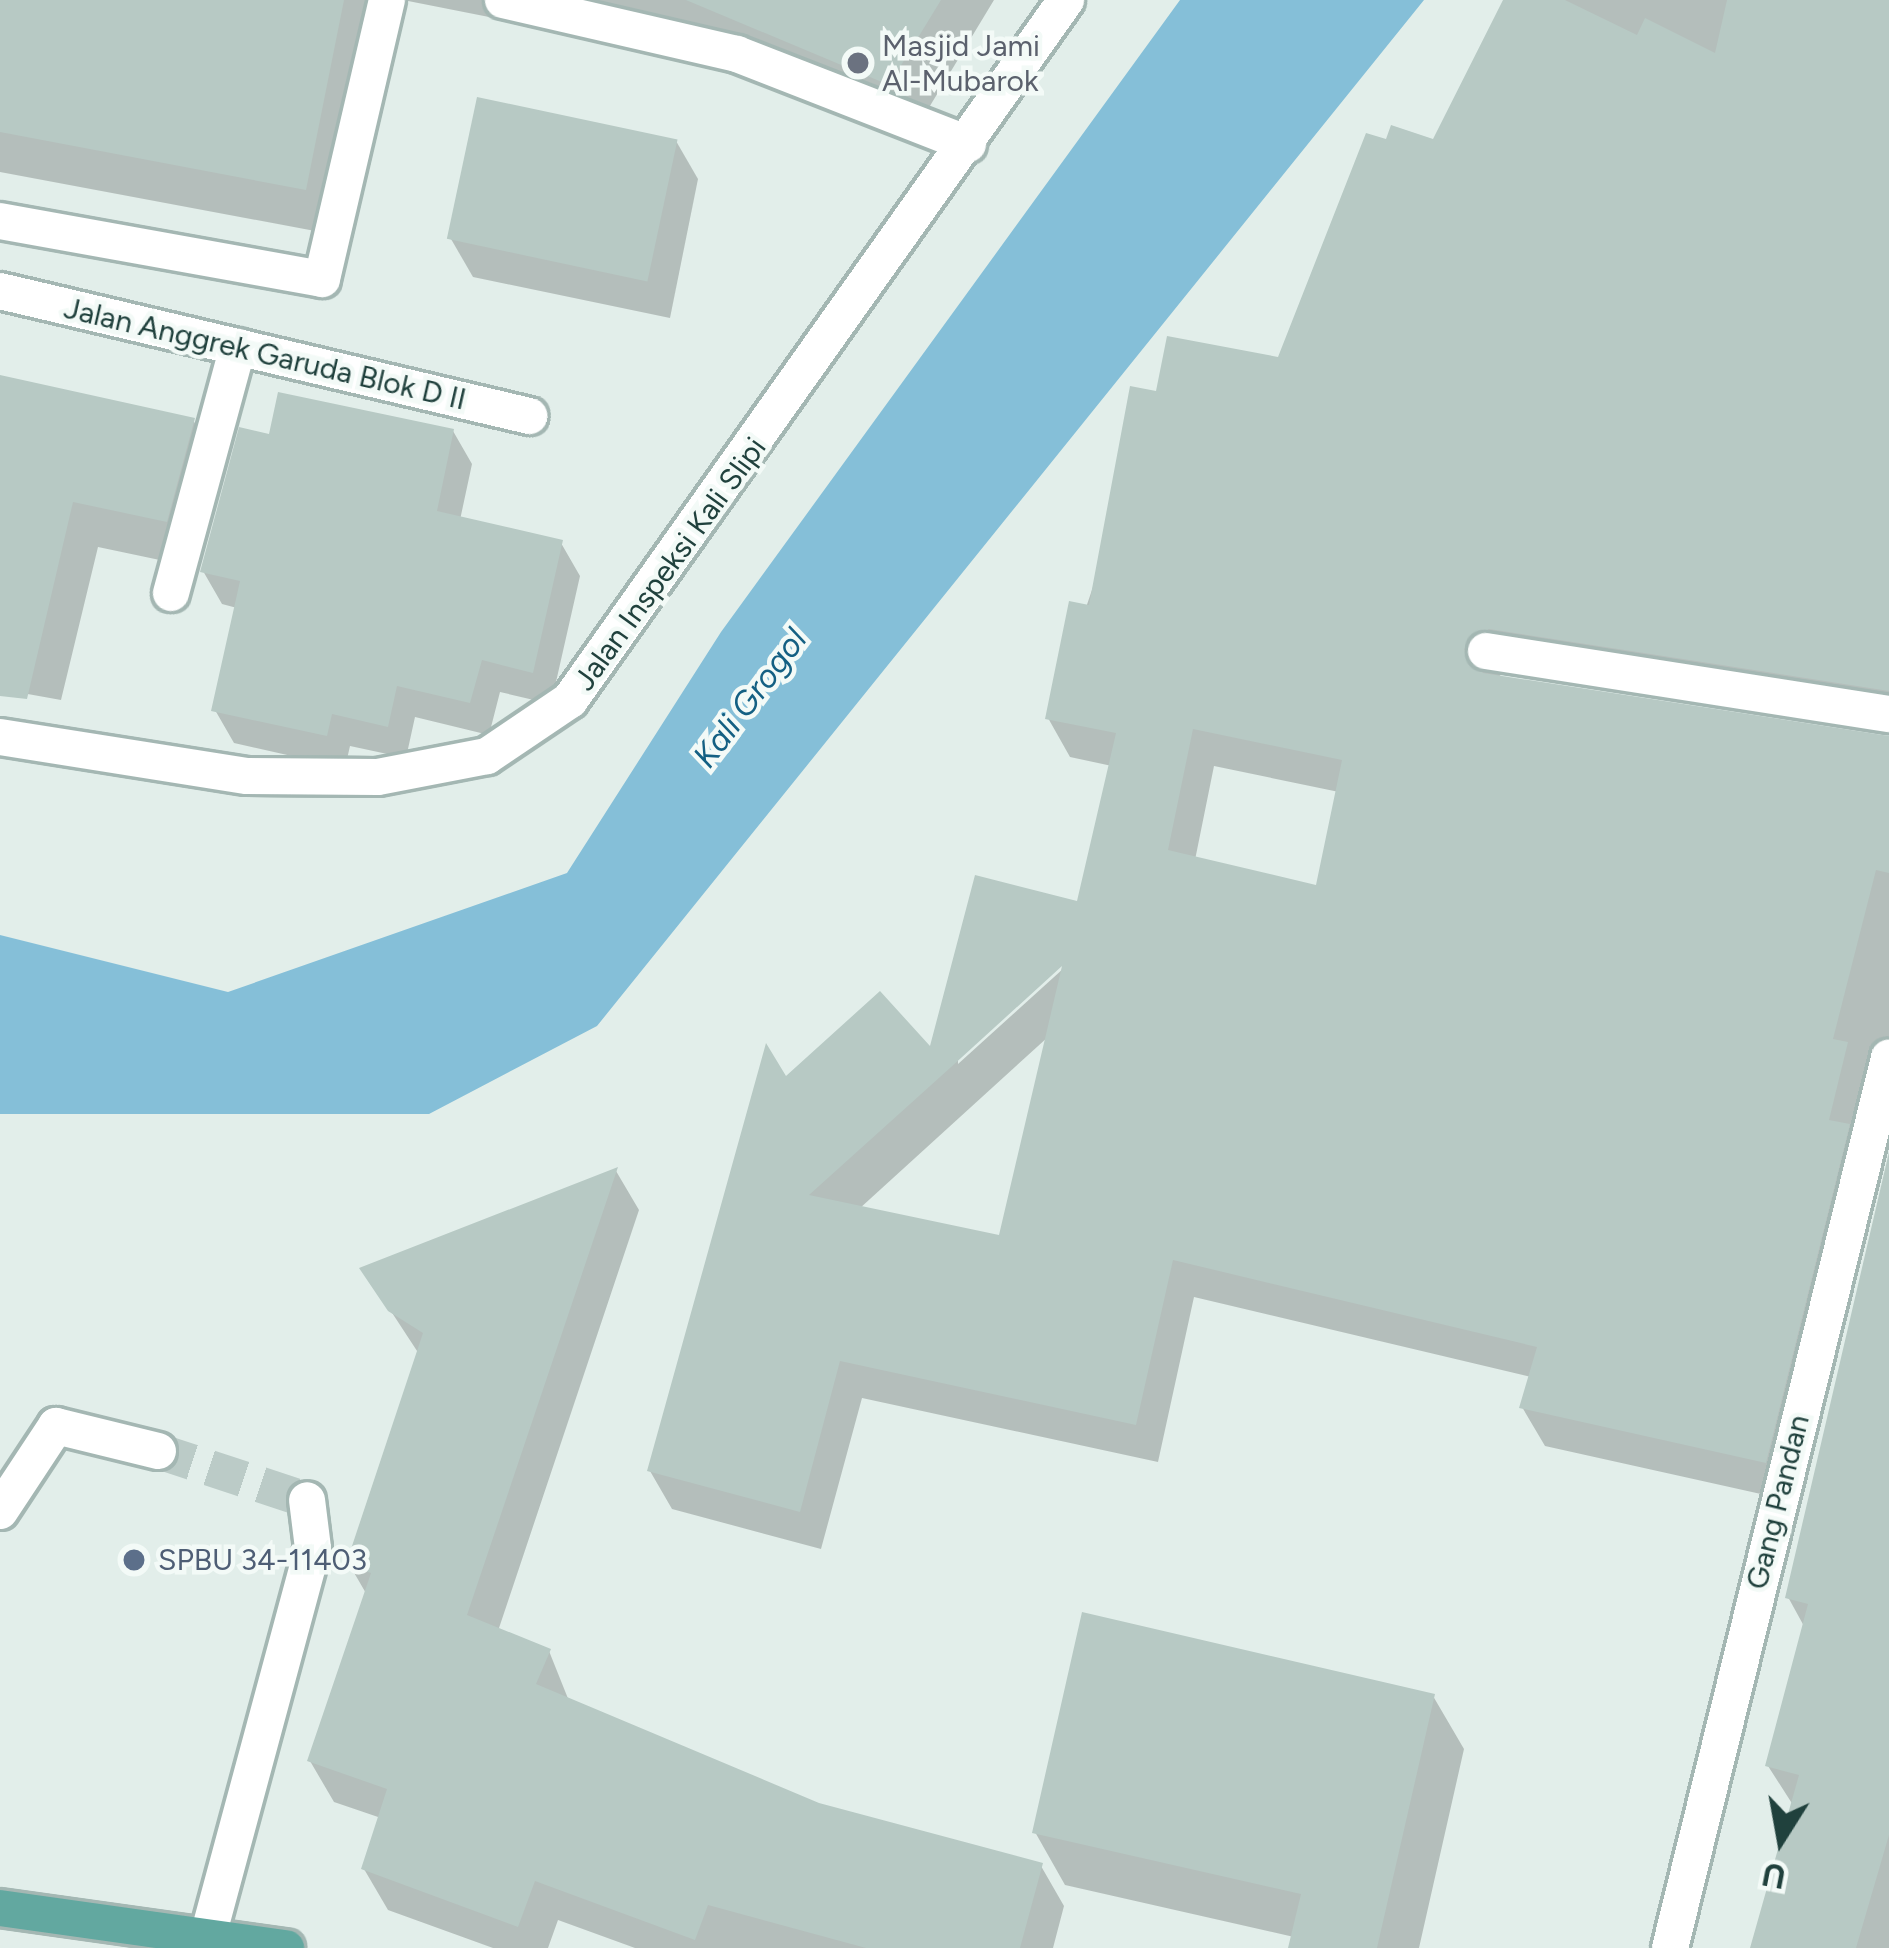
<!DOCTYPE html>
<style>
body{margin:0}
#map{position:relative;width:1889px;height:1948px;overflow:hidden;background:#e2eeea;font-family:Figtree,sans-serif}
div>[style]{position:absolute}
.water>*{inset:0;background:#85bfd8}
.shadow>*{inset:0;background:#0003}
.building>*{inset:0;background:#b7c9c4;transform-origin:0 0}
.minor-tunnel>*{height:36px;margin-top:-18px;transform-origin:0;background:repeating-linear-gradient(90deg,#bbcbc7 0 36px,transparent 0 54px)}
.roads{filter:drop-shadow(3px 0 #a4b7b3) drop-shadow(-3px 0 #a4b7b3) drop-shadow(0 3px #a4b7b3) drop-shadow(0 -3px #a4b7b3)}
.minor>*{height:36px;margin:-18px;padding:0 18px;transform-origin:18px;border-radius:18px;background:#fff}
.major>*{height:36px;margin:-18px;padding:0 18px;transform-origin:18px;border-radius:18px;background:#62a8a0}
.dots>*{width:33px;height:33px;translate:-50% -50%;box-sizing:border-box;border:6px solid #f3faf7;border-radius:50%}
span{translate:-50% -50%;white-space:nowrap;text-align:center;line-height:1.15;-webkit-text-stroke:9px #f3faf7;paint-order:stroke}
.worship-label{font-size:30px;color:#5b616d}
.left{translate:0 -50%;text-align:left}
.street-label{font-size:30px;color:#20413d}
.service-label{font-size:30px;color:#4e5e75}
.water-label{font-size:33px;color:#146083;font-style:italic}
.north{position:absolute;left:1721px;top:1780px;width:120px;height:120px;-webkit-text-stroke:9px #f3faf7;paint-order:stroke;rotate:191deg;font-size:33px;font-weight:700;line-height:48px;text-align:center;color:#20413d}
.north::after{content:'';display:block;margin:auto;width:42px;height:54px;background:#20413d;clip-path:polygon(50% 0,100% 100%,50% 72%,0 100%)}
</style>
<div id="map">
<div class="water">
<i style="clip-path:polygon(1180px 0,1424px 0,597px 1026px,429px 1114px,0 1114px,0 935px,228px 992px,567px 873px,721px 632px)"></i>
</div>
<div class="shadow">
<i style="clip-path:polygon(0 0,378px 0,331px 234px,0 172px)"></i>
<i style="clip-path:polygon(403px 0,492px 0,489px 17px)"></i>
<i style="clip-path:polygon(494px 0,994px 0,916px 129px,756px 65px)"></i>
<i style="clip-path:polygon(evenodd,1505px 0,1889px 0,1889px 729px,1512px 666px,1497px 678px,1889px 738px,1889px 1091px,1788px 1500px,1545px 1446px,1522px 1407px,1531px 1377px,1194px 1297px,1158px 1462px,862px 1398px,821px 1549px,672px 1509px,650px 1471px,786px 1080px,932px 1052px,1079px 905px,1112px 766px,1070px 757px,1048px 718px,1159px 395px,1280px 361px,1388px 143px,1435px 143px,1505px 0,1214px 766px,1339px 792px,1318px 889px,1195px 860px,1214px 766px,1505px 0,1071px 954px,1075px 958px,958px 1064px,958px 1056px,1071px 954px,1505px 0,1048px 1037px,1001px 1239px,859px 1209px,1048px 1037px)"></i>
<i style="clip-path:polygon(676px 141px,698px 179px,670px 318px,473px 277px,451px 239px)"></i>
<i style="clip-path:polygon(0 378px,193px 420px,220px 467px,193px 567px,98px 547px,61px 700px,0 689px)"></i>
<i style="clip-path:polygon(453px 431px,472px 464px,460px 520px,561px 543px,580px 576px,551px 704px,500px 692px,489px 735px,415px 717px,406px 758px,350px 746px,345px 768px,234px 743px,215px 710px,237px 608px,222px 604px,203px 571px,271px 437px)"></i>
<i style="clip-path:polygon(1889px 1169px,1889px 1948px,1753px 1948px,1793px 1805px,1768px 1766px,1805px 1628px,1788px 1597px)"></i>
<i style="clip-path:polygon(616px 1171px,639px 1210px,498px 1631px,549px 1651px,569px 1701px,818px 1806px,1041px 1866px,1064px 1906px,1053px 1948px,635px 1948px,558px 1920px,548px 1948px,493px 1948px,388px 1910px,364px 1869px,381px 1818px,334px 1802px,310px 1761px,367px 1595px,349px 1564px,419px 1354px,364px 1270px)"></i>
<i style="clip-path:polygon(1433px 1696px,1464px 1749px,1419px 1948px,1291px 1948px,1294px 1937px,1065px 1885px,1035px 1832px)"></i>
</div>
<div class="building">
<i style="clip-path:polygon(0 0,344px 0,306px 190px,0 132px)"></i>
<i style="clip-path:polygon(686px 0,941px 0,889px 85px)"></i>
<i style="clip-path:polygon(evenodd,1503px 0,1565px 0,1637px 35px,1645px 18px,1715px 53px,1727px 0,1889px 0,1889px 691px,1489px 629px,1464px 649px,1483px 673px,1889px 736px,1889px 873px,1876px 870px,1833px 1039px,1848px 1042px,1829px 1120px,1850px 1124px,1766px 1463px,1519px 1408px,1537px 1347px,1173px 1260px,1136px 1425px,840px 1361px,800px 1512px,647px 1471px,766px 1043px,786px 1076px,880px 991px,930px 1046px,975px 875px,1077px 901px,1116px 733px,1045px 719px,1069px 601px,1089px 605px,1130px 386px,1156px 391px,1167px 336px,1278px 357px,1366px 133px,1386px 139px,1391px 125px,1433px 139px,1503px 0,1193px 729px,1342px 760px,1316px 885px,1168px 850px,1193px 729px,1503px 0,1062px 966px,999px 1235px,809px 1195px,950px 1068px,1062px 966px)"></i>
<i style="left:477px;top:97px;width:205px;height:145px;rotate:12deg"></i>
<i style="clip-path:polygon(0 375px,195px 418px,167px 522px,73px 502px,27px 699px,0 696px)"></i>
<i style="clip-path:polygon(278px 392px,454px 429px,437px 511px,563px 540px,533px 673px,482px 660px,470px 703px,397px 686px,388px 727px,332px 714px,327px 736px,211px 711px,240px 581px,200px 572px,239px 427px,269px 434px)"></i>
<i style="clip-path:polygon(1889px 1152px,1889px 1835px,1856px 1948px,1750px 1948px,1799px 1775px,1765px 1766px,1808px 1604px,1785px 1598px)"></i>
<i style="clip-path:polygon(618px 1167px,467px 1615px,551px 1649px,536px 1684px,819px 1803px,1043px 1863px,1020px 1948px,866px 1948px,708px 1905px,695px 1940px,535px 1881px,518px 1927px,361px 1869px,387px 1789px,307px 1761px,371px 1573px,346px 1564px,423px 1333px,388px 1311px,359px 1268px)"></i>
<i style="clip-path:polygon(1082px 1612px,1435px 1694px,1377px 1948px,1288px 1948px,1301px 1894px,1032px 1833px)"></i>
</div>
<div class="minor-tunnel">
<i style="left:158px;top:1451px;width:157px;rotate:18.2deg"></i>
</div>
<div class="roads">
<div class="minor">
<i style="left:503px;top:0;width:240px;rotate:13deg"></i>
<i style="left:737px;top:54px;width:248px;rotate:21.3deg"></i>
<i style="left:0;top:221px;width:327px;rotate:10.2deg"></i>
<i style="left:322px;top:279px;width:286px;rotate:-76.9deg"></i>
<i style="left:0;top:291px;width:544px;rotate:13.29deg"></i>
<i style="left:171px;top:593px;width:255px;rotate:-74.8deg"></i>
<i style="left:1486px;top:651px;width:408px;rotate:8.9deg"></i>
<i style="left:0;top:737px;width:250px;rotate:9deg"></i>
<i style="left:247px;top:776px;width:131px;rotate:0.4deg"></i>
<i style="left:378px;top:777px;width:111px;rotate:-10.9deg"></i>
<i style="left:487px;top:756px;width:100px;rotate:-34deg"></i>
<i style="left:570px;top:700px;width:858px;rotate:-54.68deg"></i>
<i style="left:0;top:1511px;width:102px;rotate:-56.6deg"></i>
<i style="left:56px;top:1426px;width:105px;rotate:13.8deg"></i>
<i style="left:208px;top:1936px;width:402px;rotate:-74.9deg"></i>
<i style="left:313px;top:1548px;width:48px;rotate:-97.1deg"></i>
<i style="left:1670px;top:1948px;width:917px;rotate:-76.18deg"></i>
</div>
<div class="major">
<i style="left:0;top:1908px;width:289px;rotate:8deg"></i>
</div>
</div>
<div class="dots">
<i style="left:858px;top:63px;background:#6b7280"></i>
<i style="left:134px;top:1560px;background:#5c6f8a"></i>
</div>
<div class="worship-label">
<span class="left" style="left:882px;top:63px">Masjid Jami<br>Al-Mubarok</span>
</div>
<div class="street-label">
<span style="left:265px;top:354px;rotate:13deg">Jalan Anggrek Garuda Blok D II</span>
<span style="left:670px;top:564px;rotate:-54deg">Jalan Inspeksi Kali Slipi</span>
<span style="left:1778px;top:1502px;rotate:-76deg">Gang Pandan</span>
</div>
<div class="service-label">
<span class="left" style="left:158px;top:1560px">SPBU 34-11403</span>
</div>
<div class="water-label">
<span style="left:750px;top:698px;rotate:-53deg">Kali Grogol</span>
</div>
<div class="north">U</div>
</div>
